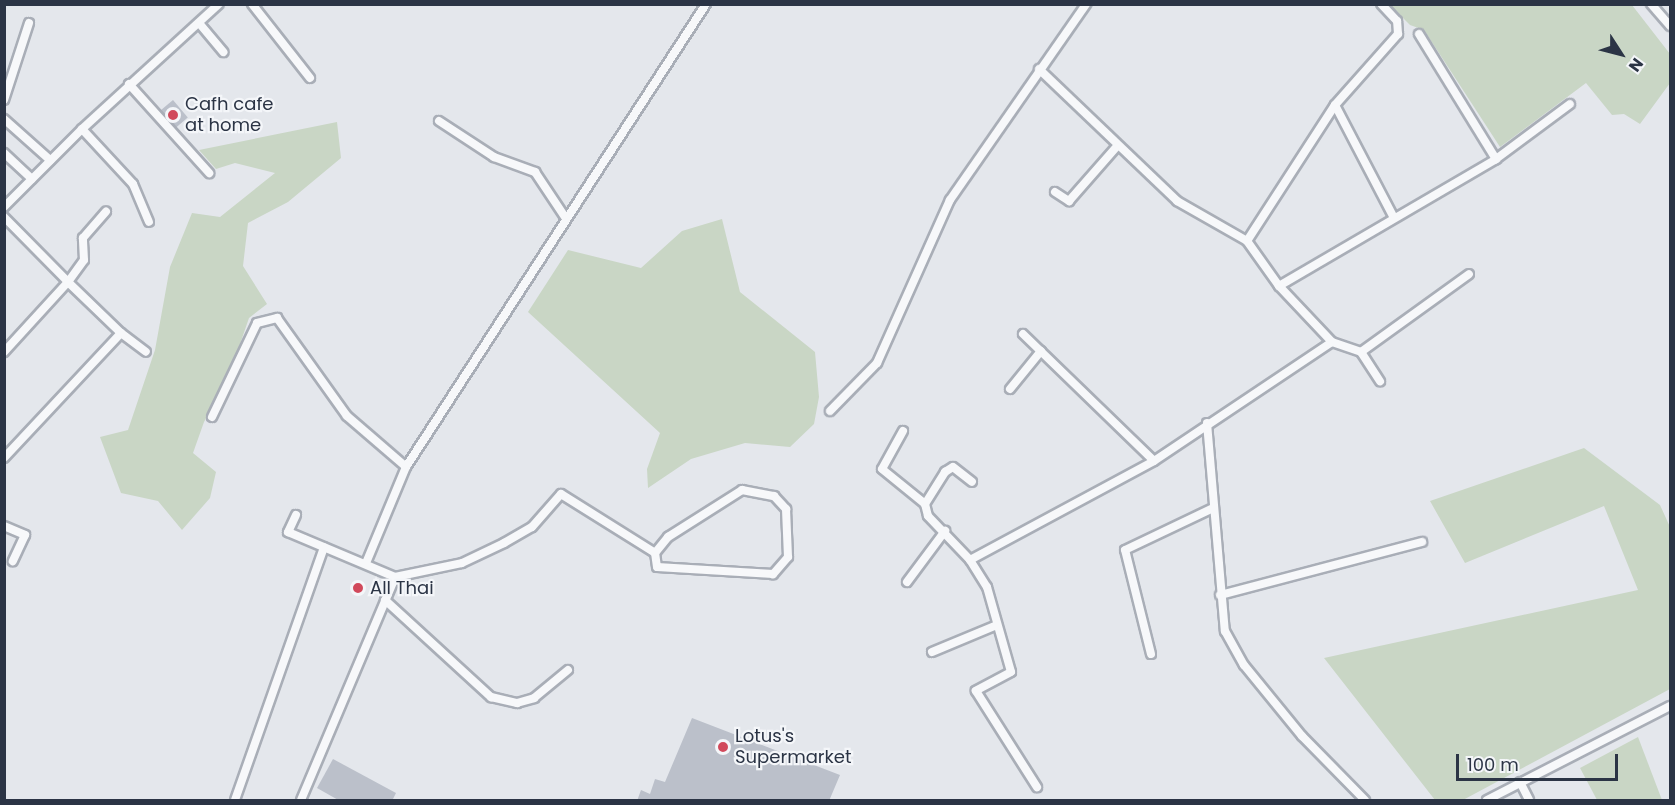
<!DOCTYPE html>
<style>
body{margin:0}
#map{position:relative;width:1675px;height:805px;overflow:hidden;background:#e4e7ec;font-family:Poppins,sans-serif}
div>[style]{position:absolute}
.green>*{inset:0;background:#c9d6c5}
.building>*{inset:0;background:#bbc0ca;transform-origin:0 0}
.roads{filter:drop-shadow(2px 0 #a9aeb7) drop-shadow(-2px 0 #a9aeb7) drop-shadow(0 2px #a9aeb7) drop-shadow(0 -2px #a9aeb7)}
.street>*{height:8px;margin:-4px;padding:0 4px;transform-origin:4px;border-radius:4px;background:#f7f8fa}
.dots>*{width:16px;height:16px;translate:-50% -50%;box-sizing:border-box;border:3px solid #f4f6f9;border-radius:50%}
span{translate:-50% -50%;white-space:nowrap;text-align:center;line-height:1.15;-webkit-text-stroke:4.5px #f4f6f9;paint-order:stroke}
.poi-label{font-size:18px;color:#2b3445}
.left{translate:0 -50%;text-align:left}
.frame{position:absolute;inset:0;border:6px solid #2b3445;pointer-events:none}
.north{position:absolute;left:1591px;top:24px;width:60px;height:60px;-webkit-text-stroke:4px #f4f6f9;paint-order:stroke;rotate:126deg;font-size:16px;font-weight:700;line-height:24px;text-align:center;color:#2b3445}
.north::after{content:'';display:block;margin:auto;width:21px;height:27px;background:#2b3445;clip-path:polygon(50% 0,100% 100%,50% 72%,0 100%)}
.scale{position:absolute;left:1456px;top:754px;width:162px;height:27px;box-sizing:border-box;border:3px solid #2b3445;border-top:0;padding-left:8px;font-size:18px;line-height:21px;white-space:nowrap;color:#2b3445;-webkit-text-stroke:4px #f4f6f9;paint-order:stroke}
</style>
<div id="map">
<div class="green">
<i style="clip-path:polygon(1390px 5px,1632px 5px,1670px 54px,1670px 83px,1640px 124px,1624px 114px,1612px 115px,1586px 83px,1500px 147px,1424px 30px,1410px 25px)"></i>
<i style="clip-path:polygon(337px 122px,341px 158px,288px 202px,248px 223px,243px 266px,267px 304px,249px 318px,229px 376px,204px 422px,193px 453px,216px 472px,210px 498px,182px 530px,158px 501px,121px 493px,100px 437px,128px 430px,155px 350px,170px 267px,192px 213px,220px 217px,275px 173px,235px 163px,216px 169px,199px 150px)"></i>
<i style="clip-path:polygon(722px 219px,740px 292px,815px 352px,819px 397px,814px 424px,790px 447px,745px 443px,691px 459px,648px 488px,647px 469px,660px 433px,528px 312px,568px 250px,641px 268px,682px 231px)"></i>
<i style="clip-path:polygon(1584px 448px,1660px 505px,1670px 527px,1670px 689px,1463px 800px,1435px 800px,1324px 658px,1638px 590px,1604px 506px,1465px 563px,1430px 501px)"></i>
<i style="clip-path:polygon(1638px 737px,1662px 800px,1597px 800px,1580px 768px)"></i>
</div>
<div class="building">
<i style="left:173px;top:100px;width:23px;height:16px;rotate:50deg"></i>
<i style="clip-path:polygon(692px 718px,840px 775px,829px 801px,637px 801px,641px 790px,650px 794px,655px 779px,665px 782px)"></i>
<i style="clip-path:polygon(333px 759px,396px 793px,392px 801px,340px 801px,317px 788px)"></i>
</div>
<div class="roads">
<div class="street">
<i style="left:252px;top:4px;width:94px;rotate:51.9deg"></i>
<i style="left:1651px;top:4px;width:29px;rotate:49deg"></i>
<i style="left:199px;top:23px;width:38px;rotate:50deg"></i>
<i style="left:1419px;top:34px;width:147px;rotate:58.4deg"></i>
<i style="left:1039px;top:69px;width:191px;rotate:43.7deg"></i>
<i style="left:1177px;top:201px;width:81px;rotate:29.7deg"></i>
<i style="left:129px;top:84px;width:120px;rotate:48deg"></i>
<i style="left:4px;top:100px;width:81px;rotate:-72deg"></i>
<i style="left:1335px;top:105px;width:127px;rotate:62.4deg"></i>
<i style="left:4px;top:119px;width:62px;rotate:41.7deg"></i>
<i style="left:439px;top:121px;width:66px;rotate:33.2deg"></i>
<i style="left:494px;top:157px;width:44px;rotate:20.1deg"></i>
<i style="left:535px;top:172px;width:54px;rotate:56.3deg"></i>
<i style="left:82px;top:129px;width:75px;rotate:47.2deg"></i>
<i style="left:133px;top:184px;width:41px;rotate:67.2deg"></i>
<i style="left:4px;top:153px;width:38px;rotate:43deg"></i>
<i style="left:1055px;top:192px;width:17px;rotate:33deg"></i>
<i style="left:1069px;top:201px;width:74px;rotate:-48.8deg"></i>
<i style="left:4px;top:207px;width:110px;rotate:-45deg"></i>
<i style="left:82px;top:129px;width:185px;rotate:-42.4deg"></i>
<i style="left:4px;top:217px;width:91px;rotate:45.4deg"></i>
<i style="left:68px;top:282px;width:27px;rotate:-54deg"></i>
<i style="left:84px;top:260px;width:22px;rotate:-93deg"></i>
<i style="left:83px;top:238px;width:35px;rotate:-49deg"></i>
<i style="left:1279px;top:286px;width:55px;rotate:-125.4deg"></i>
<i style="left:1247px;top:241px;width:162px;rotate:-57.1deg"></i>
<i style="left:1335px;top:105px;width:95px;rotate:-48.4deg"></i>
<i style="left:1398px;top:34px;width:13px;rotate:-94deg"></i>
<i style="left:1397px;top:21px;width:23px;rotate:-133deg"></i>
<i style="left:121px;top:333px;width:31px;rotate:37deg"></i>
<i style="left:1023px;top:334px;width:182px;rotate:44.1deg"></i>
<i style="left:1332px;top:342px;width:31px;rotate:19deg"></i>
<i style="left:1361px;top:352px;width:133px;rotate:-35.8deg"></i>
<i style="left:4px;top:352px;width:95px;rotate:-47.6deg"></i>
<i style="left:68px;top:282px;width:74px;rotate:43.9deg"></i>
<i style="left:121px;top:333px;width:171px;rotate:133.1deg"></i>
<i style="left:1361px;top:352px;width:35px;rotate:57deg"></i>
<i style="left:1010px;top:389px;width:49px;rotate:-50.8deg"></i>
<i style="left:830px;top:411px;width:67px;rotate:-45.6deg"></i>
<i style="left:877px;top:363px;width:179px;rotate:-65.9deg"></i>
<i style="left:950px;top:200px;width:239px;rotate:-55.2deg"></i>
<i style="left:212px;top:417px;width:104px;rotate:-64.4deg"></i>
<i style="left:257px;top:323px;width:21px;rotate:-14deg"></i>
<i style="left:277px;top:318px;width:120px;rotate:54.5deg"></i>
<i style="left:347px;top:416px;width:78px;rotate:40.8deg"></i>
<i style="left:1207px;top:423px;width:209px;rotate:85.1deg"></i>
<i style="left:1225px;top:631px;width:39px;rotate:61deg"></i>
<i style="left:1244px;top:665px;width:92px;rotate:50.8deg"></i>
<i style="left:1302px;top:736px;width:90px;rotate:45.5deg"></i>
<i style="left:903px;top:431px;width:43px;rotate:118.9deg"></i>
<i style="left:882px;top:469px;width:55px;rotate:39.1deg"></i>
<i style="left:925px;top:504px;width:12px;rotate:76deg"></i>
<i style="left:928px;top:516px;width:61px;rotate:46.3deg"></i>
<i style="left:970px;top:560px;width:32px;rotate:58deg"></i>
<i style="left:987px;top:587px;width:88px;rotate:74.2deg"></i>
<i style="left:1011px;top:672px;width:40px;rotate:152deg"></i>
<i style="left:976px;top:691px;width:114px;rotate:57.6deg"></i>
<i style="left:742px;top:490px;width:33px;rotate:11deg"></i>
<i style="left:774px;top:496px;width:18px;rotate:47deg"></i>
<i style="left:786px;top:509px;width:48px;rotate:87.6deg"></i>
<i style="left:788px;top:557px;width:23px;rotate:131deg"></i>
<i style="left:773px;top:574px;width:116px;rotate:-176.5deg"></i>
<i style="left:657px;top:567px;width:14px;rotate:-98deg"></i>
<i style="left:655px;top:553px;width:21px;rotate:-51deg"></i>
<i style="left:668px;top:537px;width:88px;rotate:-32.4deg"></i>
<i style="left:925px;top:504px;width:38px;rotate:-58deg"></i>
<i style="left:945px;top:472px;width:9px;rotate:-32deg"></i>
<i style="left:953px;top:467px;width:24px;rotate:38deg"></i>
<i style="left:296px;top:515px;width:19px;rotate:115deg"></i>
<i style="left:288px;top:532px;width:116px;rotate:22.8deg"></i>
<i style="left:395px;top:577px;width:68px;rotate:-11.8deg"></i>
<i style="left:462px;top:563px;width:47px;rotate:-25.5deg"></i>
<i style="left:504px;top:543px;width:32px;rotate:-30deg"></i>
<i style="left:532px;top:527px;width:44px;rotate:-48.7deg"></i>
<i style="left:561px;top:494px;width:111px;rotate:32.1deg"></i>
<i style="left:4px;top:526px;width:23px;rotate:23deg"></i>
<i style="left:25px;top:535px;width:29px;rotate:115deg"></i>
<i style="left:970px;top:560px;width:209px;rotate:-28.3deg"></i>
<i style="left:1154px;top:461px;width:214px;rotate:-33.8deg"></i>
<i style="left:1332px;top:342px;width:77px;rotate:-133.4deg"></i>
<i style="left:1279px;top:286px;width:251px;rotate:-30.3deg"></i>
<i style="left:1496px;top:159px;width:92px;rotate:-36.6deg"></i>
<i style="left:366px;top:563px;width:104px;rotate:-67.4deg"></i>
<i style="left:406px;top:467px;width:552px;rotate:-57.06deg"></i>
<i style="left:907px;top:582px;width:64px;rotate:-53.3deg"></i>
<i style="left:1220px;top:595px;width:209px;rotate:-14.7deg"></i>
<i style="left:385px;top:600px;width:144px;rotate:42.5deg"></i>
<i style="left:491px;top:697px;width:27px;rotate:13deg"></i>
<i style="left:517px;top:703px;width:18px;rotate:-16deg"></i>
<i style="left:534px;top:698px;width:44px;rotate:-39.5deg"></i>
<i style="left:932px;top:652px;width:70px;rotate:-22.6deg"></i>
<i style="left:1151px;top:654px;width:107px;rotate:-104deg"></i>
<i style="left:1125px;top:550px;width:98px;rotate:-25.5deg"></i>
<i style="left:1520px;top:782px;width:20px;rotate:63deg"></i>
<i style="left:235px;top:800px;width:268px;rotate:-70.6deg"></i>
<i style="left:301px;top:800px;width:242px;rotate:-67.1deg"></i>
<i style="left:1487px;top:800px;width:206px;rotate:-27.2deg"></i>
</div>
</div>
<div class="dots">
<i style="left:173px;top:115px;background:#d1495b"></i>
<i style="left:358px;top:588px;background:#d1495b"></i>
<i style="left:723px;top:747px;background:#d1495b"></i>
</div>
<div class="poi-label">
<span class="left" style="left:185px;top:115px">Cafh cafe<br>at home</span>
<span class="left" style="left:370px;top:588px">All Thai</span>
<span class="left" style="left:735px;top:747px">Lotus's<br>Supermarket</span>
</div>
<div class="frame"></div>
<div class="north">N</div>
<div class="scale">100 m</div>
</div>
